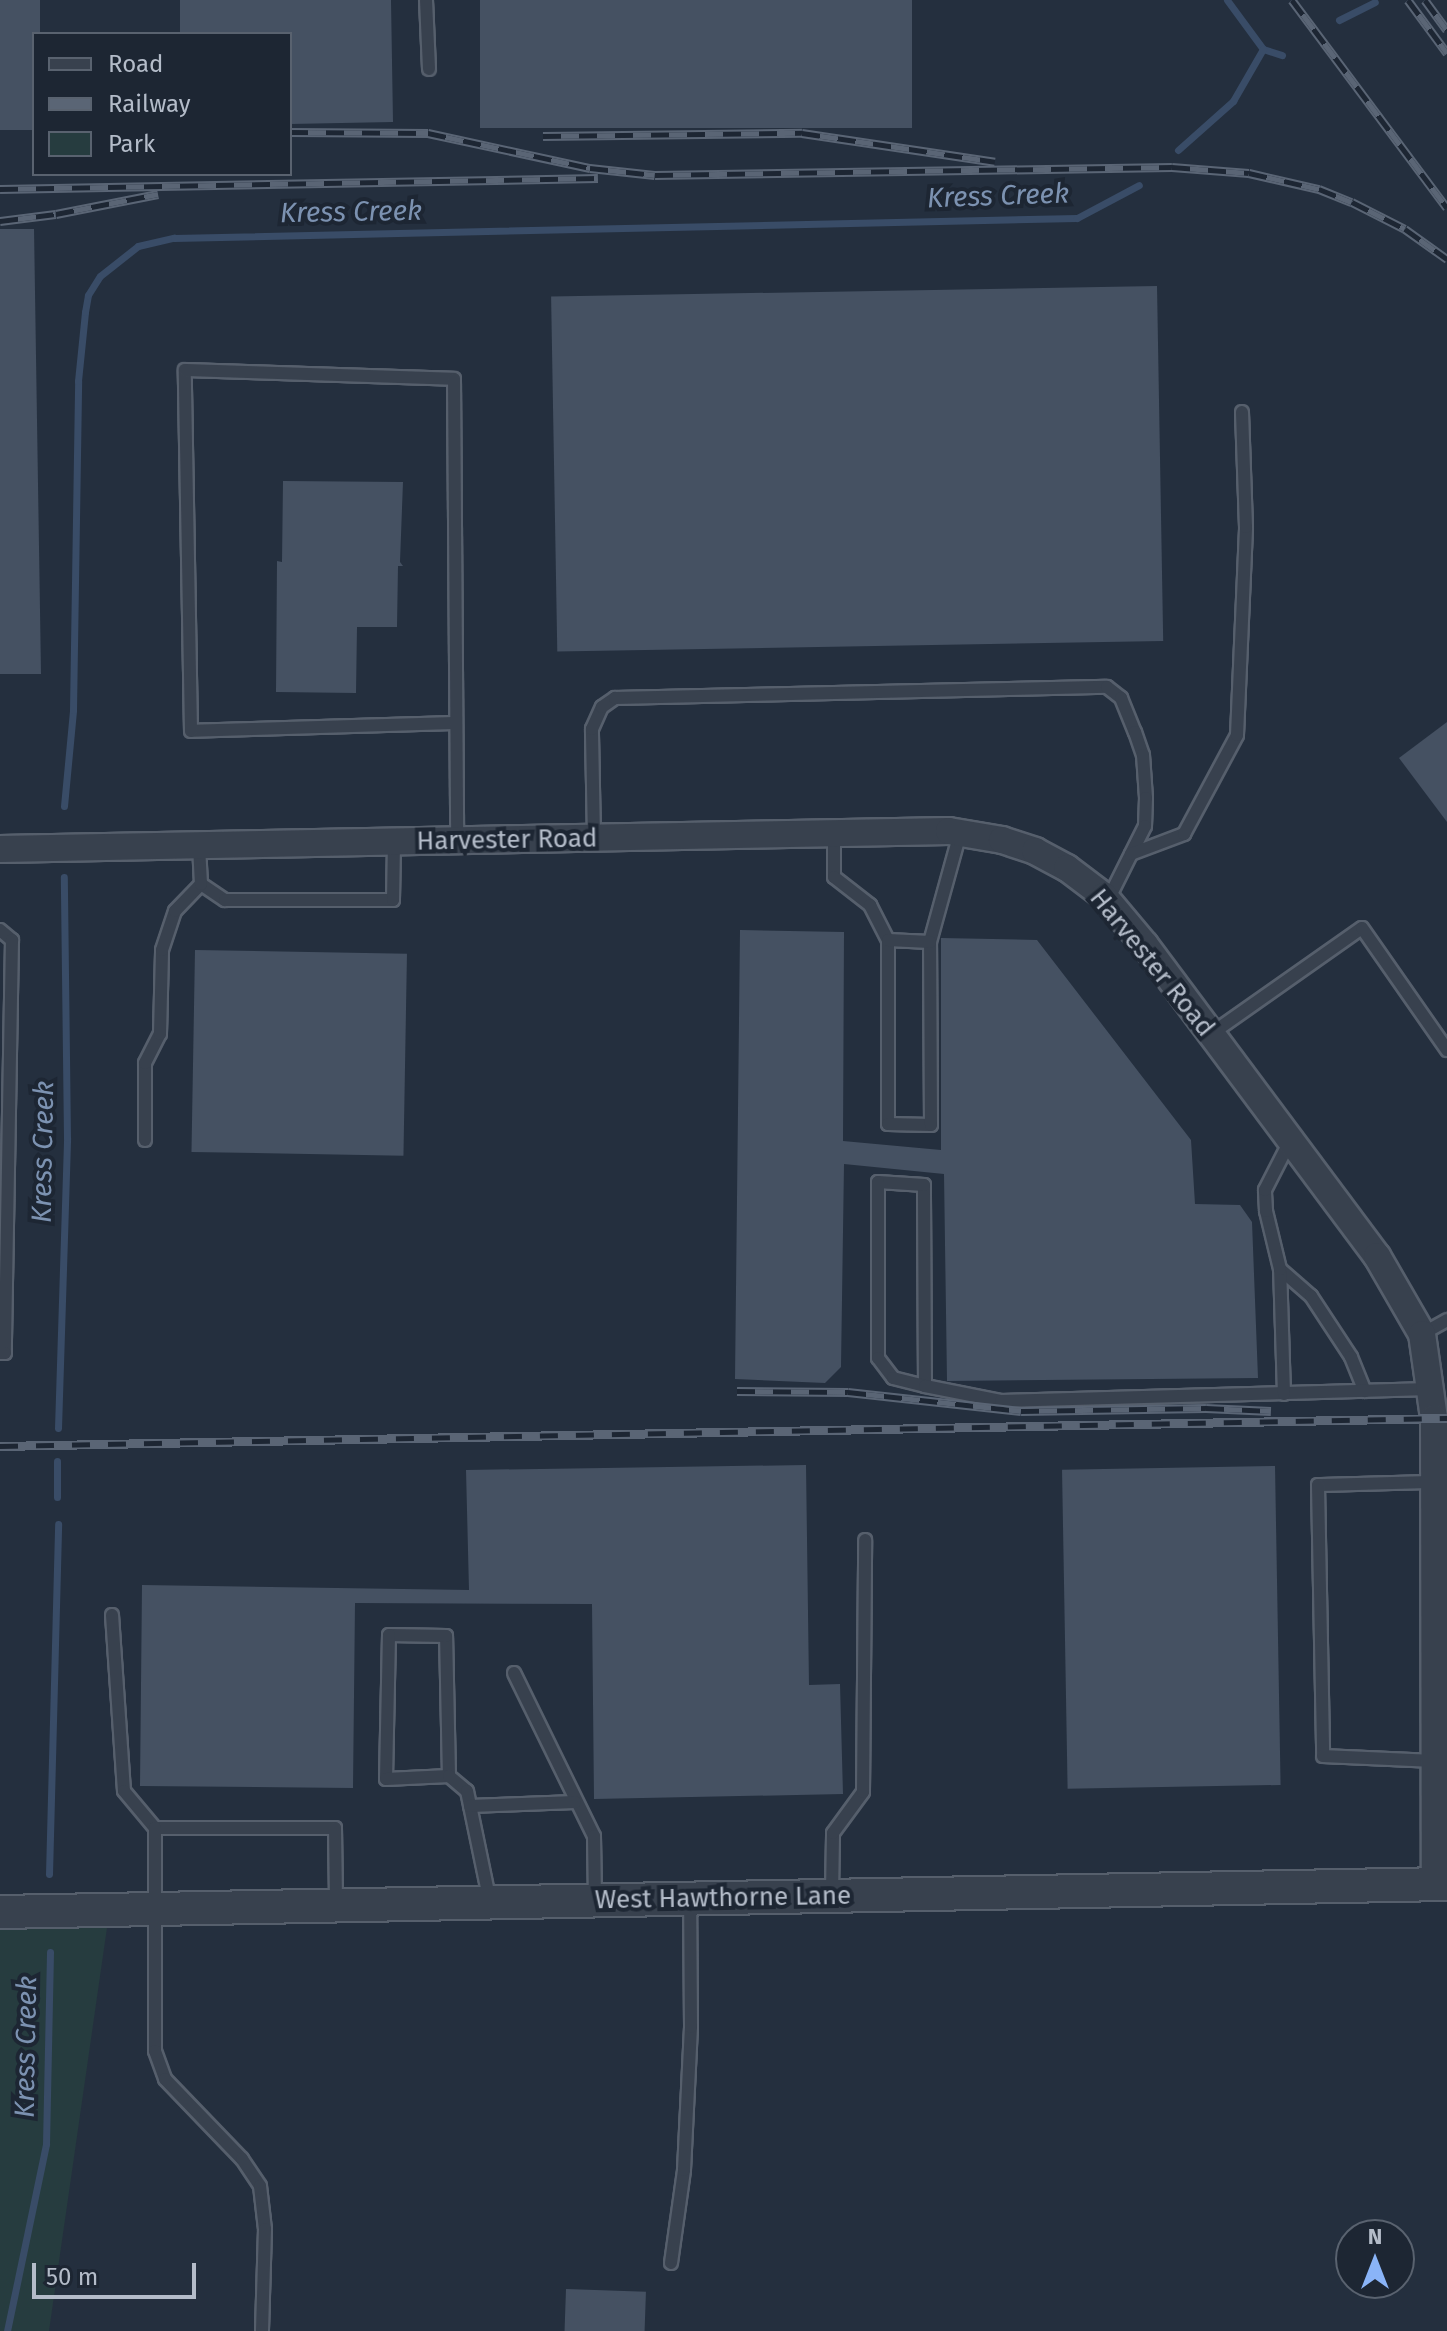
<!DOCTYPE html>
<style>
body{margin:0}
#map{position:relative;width:1447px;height:2331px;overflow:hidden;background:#242f3e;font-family:"Fira Sans",sans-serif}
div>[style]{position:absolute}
.green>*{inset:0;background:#263c3f}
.stream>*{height:7px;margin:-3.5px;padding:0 3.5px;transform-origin:3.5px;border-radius:3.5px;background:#394c67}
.building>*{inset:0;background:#455162;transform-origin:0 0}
.roads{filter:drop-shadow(2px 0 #565f6c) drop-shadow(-2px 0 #565f6c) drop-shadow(0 2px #565f6c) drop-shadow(0 -2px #565f6c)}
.service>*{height:12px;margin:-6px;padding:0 6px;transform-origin:6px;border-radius:6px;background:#38414e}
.minor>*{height:26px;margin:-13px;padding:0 13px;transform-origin:13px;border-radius:13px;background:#38414e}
.tertiary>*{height:32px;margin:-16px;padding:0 16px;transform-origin:16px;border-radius:16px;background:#38414e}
.rail>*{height:9px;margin-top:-4.5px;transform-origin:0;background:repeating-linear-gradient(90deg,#1d2633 0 18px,#5a6575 0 36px);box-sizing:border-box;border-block:2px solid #5a6575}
span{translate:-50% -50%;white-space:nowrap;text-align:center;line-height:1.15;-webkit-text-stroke:8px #1d2633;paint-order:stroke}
.street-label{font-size:26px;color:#b4bcc9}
.water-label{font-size:28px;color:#7c92b1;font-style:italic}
.legend{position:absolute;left:32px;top:32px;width:260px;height:144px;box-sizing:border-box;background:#1d2633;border:2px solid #59626f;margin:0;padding:10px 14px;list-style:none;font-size:24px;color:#b4bcc9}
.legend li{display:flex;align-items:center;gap:16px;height:40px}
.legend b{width:40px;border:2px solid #59626f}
.north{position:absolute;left:1335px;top:2219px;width:80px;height:80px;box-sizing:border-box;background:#1d2633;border:2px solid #59626f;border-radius:50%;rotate:0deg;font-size:22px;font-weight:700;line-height:32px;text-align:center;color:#b4bcc9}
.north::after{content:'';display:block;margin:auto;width:28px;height:36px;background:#8ab4f8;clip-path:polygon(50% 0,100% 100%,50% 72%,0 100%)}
.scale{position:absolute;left:32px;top:2263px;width:164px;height:36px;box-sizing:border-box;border:4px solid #b4bcc9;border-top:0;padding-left:10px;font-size:24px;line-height:28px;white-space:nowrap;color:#b4bcc9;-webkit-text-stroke:6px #1d2633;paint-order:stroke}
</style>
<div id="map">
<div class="green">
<i style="clip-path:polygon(0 1912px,109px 1914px,49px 2331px,0 2331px)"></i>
</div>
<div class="stream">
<i style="left:1227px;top:0;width:61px;rotate:53.7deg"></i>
<i style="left:1339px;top:20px;width:40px;rotate:-26.6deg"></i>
<i style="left:1263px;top:49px;width:20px;rotate:18deg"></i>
<i style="left:1178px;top:150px;width:74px;rotate:-41.7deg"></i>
<i style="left:1233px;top:101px;width:60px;rotate:-60deg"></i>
<i style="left:64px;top:806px;width:96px;rotate:-84.6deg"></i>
<i style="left:73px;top:710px;width:329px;rotate:-89.1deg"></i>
<i style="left:78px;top:381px;width:69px;rotate:-84.2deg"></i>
<i style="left:85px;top:312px;width:17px;rotate:-80deg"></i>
<i style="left:88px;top:295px;width:22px;rotate:-58deg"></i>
<i style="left:100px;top:276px;width:48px;rotate:-38.3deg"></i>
<i style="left:138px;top:246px;width:37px;rotate:-13deg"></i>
<i style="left:174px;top:238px;width:903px;rotate:-1.27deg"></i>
<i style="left:1077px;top:218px;width:70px;rotate:-28deg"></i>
<i style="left:58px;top:1428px;width:290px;rotate:-88.2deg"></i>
<i style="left:67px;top:1138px;width:261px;rotate:-90.7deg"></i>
<i style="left:57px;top:1461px;width:36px;rotate:90deg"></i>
<i style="left:49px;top:1874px;width:350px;rotate:-88.5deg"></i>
<i style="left:7px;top:2331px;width:191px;rotate:-78.2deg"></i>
<i style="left:46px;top:2144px;width:192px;rotate:-88.8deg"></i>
</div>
<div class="building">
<i style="clip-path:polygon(0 0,40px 0,40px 34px,34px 34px,34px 130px,0 130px)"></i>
<i style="clip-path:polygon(180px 0,391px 0,393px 122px,290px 124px,290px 34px,180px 34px)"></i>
<i style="left:480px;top:0;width:432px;height:128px"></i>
<i style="clip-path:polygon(0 229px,34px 229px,41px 674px,0 674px)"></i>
<i style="left:1157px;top:286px;width:355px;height:606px;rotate:89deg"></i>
<i style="clip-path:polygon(283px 481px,403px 482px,400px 562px,403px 566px,398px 566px,397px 627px,357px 627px,356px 693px,276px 692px,277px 561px,282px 562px)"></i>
<i style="clip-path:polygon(1447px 722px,1447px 822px,1399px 758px)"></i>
<i style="clip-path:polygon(740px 930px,844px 932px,843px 1141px,941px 1150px,941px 938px,1037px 940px,1191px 1140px,1195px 1204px,1240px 1205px,1252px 1222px,1258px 1378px,947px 1381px,944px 1174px,844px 1164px,841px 1367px,825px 1383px,735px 1379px)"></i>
<i style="left:195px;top:950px;width:212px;height:202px;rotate:1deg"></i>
<i style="clip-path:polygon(806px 1465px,809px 1685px,840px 1684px,843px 1794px,594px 1799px,592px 1604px,355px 1603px,353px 1788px,140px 1786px,142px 1585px,469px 1590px,466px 1470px)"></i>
<i style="left:1275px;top:1466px;width:319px;height:213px;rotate:89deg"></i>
<i style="left:566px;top:2289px;width:80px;height:42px;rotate:2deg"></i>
</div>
<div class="roads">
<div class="service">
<i style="left:426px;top:0;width:69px;rotate:87.5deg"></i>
<i style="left:456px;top:723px;width:265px;rotate:178.3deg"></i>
<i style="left:191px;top:731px;width:361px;rotate:-91deg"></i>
<i style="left:185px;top:370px;width:269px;rotate:1.9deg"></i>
<i style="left:454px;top:379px;width:461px;rotate:89.6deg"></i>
<i style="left:834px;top:834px;width:43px;rotate:90deg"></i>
<i style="left:834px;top:877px;width:46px;rotate:37.9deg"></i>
<i style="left:870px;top:905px;width:39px;rotate:63deg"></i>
<i style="left:888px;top:940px;width:184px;rotate:90deg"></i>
<i style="left:888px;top:1124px;width:43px;rotate:1.3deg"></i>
<i style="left:931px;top:1125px;width:183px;rotate:-90.3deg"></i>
<i style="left:930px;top:942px;width:113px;rotate:-74.6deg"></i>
<i style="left:594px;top:838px;width:109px;rotate:-91.1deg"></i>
<i style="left:592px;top:729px;width:24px;rotate:-66deg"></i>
<i style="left:602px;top:707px;width:16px;rotate:-35deg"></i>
<i style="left:615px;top:698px;width:492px;rotate:-1.3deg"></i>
<i style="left:1107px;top:687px;width:18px;rotate:38deg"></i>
<i style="left:1121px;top:698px;width:37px;rotate:68deg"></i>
<i style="left:1135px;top:732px;width:24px;rotate:71deg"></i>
<i style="left:1143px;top:755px;width:43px;rotate:86deg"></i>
<i style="left:1146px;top:798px;width:28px;rotate:92deg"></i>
<i style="left:1145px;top:826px;width:83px;rotate:116.6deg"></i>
<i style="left:1131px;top:854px;width:57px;rotate:-20.7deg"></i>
<i style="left:1184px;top:834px;width:112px;rotate:-61.8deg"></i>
<i style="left:1237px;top:735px;width:208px;rotate:-87.5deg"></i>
<i style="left:1246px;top:527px;width:115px;rotate:-92deg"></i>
<i style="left:201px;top:884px;width:29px;rotate:34deg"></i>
<i style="left:225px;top:900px;width:168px"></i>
<i style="left:393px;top:900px;width:58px;rotate:-89deg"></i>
<i style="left:0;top:930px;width:16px;rotate:40deg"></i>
<i style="left:12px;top:940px;width:413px;rotate:91deg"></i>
<i style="left:5px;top:1353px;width:5px;rotate:180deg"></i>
<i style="left:888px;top:940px;width:42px;rotate:2.7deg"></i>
<i style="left:1211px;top:1034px;width:184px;rotate:-35.1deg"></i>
<i style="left:1362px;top:928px;width:149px;rotate:55.1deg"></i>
<i style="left:145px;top:1140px;width:77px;rotate:-90deg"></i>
<i style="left:145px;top:1063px;width:33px;rotate:-63deg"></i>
<i style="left:160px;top:1034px;width:84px;rotate:-88.6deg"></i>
<i style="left:162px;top:950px;width:41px;rotate:-71.6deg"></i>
<i style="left:175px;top:911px;width:37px;rotate:-46deg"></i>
<i style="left:201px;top:884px;width:39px;rotate:-93deg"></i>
<i style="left:1280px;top:1269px;width:41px;rotate:41.1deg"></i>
<i style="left:1311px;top:1296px;width:73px;rotate:56.7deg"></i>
<i style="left:1351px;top:1357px;width:37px;rotate:68deg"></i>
<i style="left:1422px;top:1334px;width:29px;rotate:-29deg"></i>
<i style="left:925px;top:1386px;width:201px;rotate:-90.3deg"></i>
<i style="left:924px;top:1185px;width:46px;rotate:-176.3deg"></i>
<i style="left:878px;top:1182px;width:176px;rotate:90deg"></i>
<i style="left:878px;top:1358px;width:25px;rotate:53deg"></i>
<i style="left:893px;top:1378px;width:33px;rotate:14deg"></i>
<i style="left:925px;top:1386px;width:77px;rotate:11.2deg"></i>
<i style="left:1001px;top:1401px;width:430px;rotate:-1.6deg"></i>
<i style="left:1284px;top:1394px;width:125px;rotate:-91.8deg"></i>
<i style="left:1280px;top:1269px;width:60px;rotate:-103.6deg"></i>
<i style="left:1266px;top:1211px;width:21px;rotate:-93deg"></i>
<i style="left:1265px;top:1190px;width:53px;rotate:-62.9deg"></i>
<i style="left:1432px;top:1482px;width:114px;rotate:178.5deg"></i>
<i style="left:1318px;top:1485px;width:271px;rotate:88.9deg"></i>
<i style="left:1323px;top:1756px;width:111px;rotate:2.6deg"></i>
<i style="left:112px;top:1615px;width:176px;rotate:86.1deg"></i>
<i style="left:124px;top:1791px;width:48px;rotate:50deg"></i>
<i style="left:155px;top:1828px;width:180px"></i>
<i style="left:335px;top:1828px;width:76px;rotate:89.2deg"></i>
<i style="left:514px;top:1673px;width:182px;rotate:63.9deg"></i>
<i style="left:594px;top:1836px;width:63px;rotate:89.1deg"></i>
<i style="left:449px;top:1776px;width:140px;rotate:-91.2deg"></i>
<i style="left:446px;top:1636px;width:57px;rotate:-179deg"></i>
<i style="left:389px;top:1635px;width:144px;rotate:91.2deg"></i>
<i style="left:386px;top:1779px;width:63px;rotate:-2.7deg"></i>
<i style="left:449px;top:1776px;width:23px;rotate:40deg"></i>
<i style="left:467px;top:1791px;width:113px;rotate:78.3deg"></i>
<i style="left:470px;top:1806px;width:105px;rotate:-2.2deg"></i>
<i style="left:155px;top:1828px;width:223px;rotate:90deg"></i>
<i style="left:155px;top:2051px;width:30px;rotate:70deg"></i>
<i style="left:165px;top:2079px;width:111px;rotate:46.1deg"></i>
<i style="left:242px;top:2159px;width:32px;rotate:56deg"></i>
<i style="left:260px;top:2186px;width:43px;rotate:83.4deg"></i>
<i style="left:265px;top:2229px;width:102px;rotate:91.7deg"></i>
<i style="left:832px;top:1893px;width:60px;rotate:-89deg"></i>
<i style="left:833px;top:1833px;width:51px;rotate:-53.8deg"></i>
<i style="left:863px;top:1792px;width:252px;rotate:-89.5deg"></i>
<i style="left:671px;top:2263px;width:94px;rotate:-82deg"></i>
<i style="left:684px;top:2170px;width:143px;rotate:-87.2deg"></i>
<i style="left:691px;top:2027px;width:128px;rotate:-90.4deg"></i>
</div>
<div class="minor">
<i style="left:0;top:849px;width:949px;rotate:-1.09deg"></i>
<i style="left:949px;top:831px;width:54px;rotate:9.6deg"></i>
<i style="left:1002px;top:840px;width:35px;rotate:18deg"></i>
<i style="left:1035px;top:851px;width:36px;rotate:28deg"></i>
<i style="left:1067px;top:868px;width:46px;rotate:37.1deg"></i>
<i style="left:1104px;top:896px;width:64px;rotate:50.1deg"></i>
<i style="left:1145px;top:945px;width:388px;rotate:53.3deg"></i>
<i style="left:1377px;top:1256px;width:90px;rotate:60deg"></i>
<i style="left:1422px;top:1334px;width:85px;rotate:81.9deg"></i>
<i style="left:1434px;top:1418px;width:466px;rotate:89.9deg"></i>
</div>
<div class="tertiary">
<i style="left:0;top:1912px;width:1447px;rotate:-1.11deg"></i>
</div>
</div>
<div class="rail">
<i style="left:1292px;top:0;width:259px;rotate:53.3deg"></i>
<i style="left:1408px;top:0;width:66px;rotate:53.7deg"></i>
<i style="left:1425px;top:0;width:37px;rotate:54deg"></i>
<i style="left:290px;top:132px;width:138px;rotate:0.4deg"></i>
<i style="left:428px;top:133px;width:166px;rotate:12.2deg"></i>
<i style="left:590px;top:168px;width:65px;rotate:6.1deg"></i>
<i style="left:655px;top:175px;width:517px;rotate:-0.89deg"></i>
<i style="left:1172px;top:167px;width:77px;rotate:4.5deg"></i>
<i style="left:1249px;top:173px;width:72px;rotate:12.9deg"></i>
<i style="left:1319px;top:189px;width:35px;rotate:22deg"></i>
<i style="left:1352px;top:202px;width:59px;rotate:27deg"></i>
<i style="left:1405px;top:229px;width:52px;rotate:35.5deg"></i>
<i style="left:543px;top:136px;width:259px;rotate:-0.7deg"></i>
<i style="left:802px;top:133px;width:195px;rotate:8.5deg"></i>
<i style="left:0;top:189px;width:598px;rotate:-1.05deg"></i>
<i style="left:0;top:221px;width:56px;rotate:-7.1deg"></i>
<i style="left:56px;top:214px;width:104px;rotate:-11.1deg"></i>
<i style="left:737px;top:1391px;width:111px;rotate:0.5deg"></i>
<i style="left:848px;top:1392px;width:174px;rotate:6.3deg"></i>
<i style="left:1021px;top:1411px;width:185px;rotate:-0.9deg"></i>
<i style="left:1206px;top:1408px;width:65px;rotate:2.6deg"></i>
<i style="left:0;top:1446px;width:1447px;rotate:-1.11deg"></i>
</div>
<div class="street-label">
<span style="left:507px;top:840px;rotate:-1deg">Harvester Road</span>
<span style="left:1152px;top:963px;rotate:51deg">Harvester Road</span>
<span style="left:723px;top:1898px;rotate:-1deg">West Hawthorne Lane</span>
</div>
<div class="water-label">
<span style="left:998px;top:196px;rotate:-2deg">Kress Creek</span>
<span style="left:351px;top:212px;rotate:-1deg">Kress Creek</span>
<span style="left:43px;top:1152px;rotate:-89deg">Kress Creek</span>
<span style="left:26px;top:2047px;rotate:-89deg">Kress Creek</span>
</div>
<ul class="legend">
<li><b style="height:10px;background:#38414e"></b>Road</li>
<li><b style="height:10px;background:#5a6575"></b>Railway</li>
<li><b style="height:22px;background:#263c3f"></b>Park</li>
</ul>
<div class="north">N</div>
<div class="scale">50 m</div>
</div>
